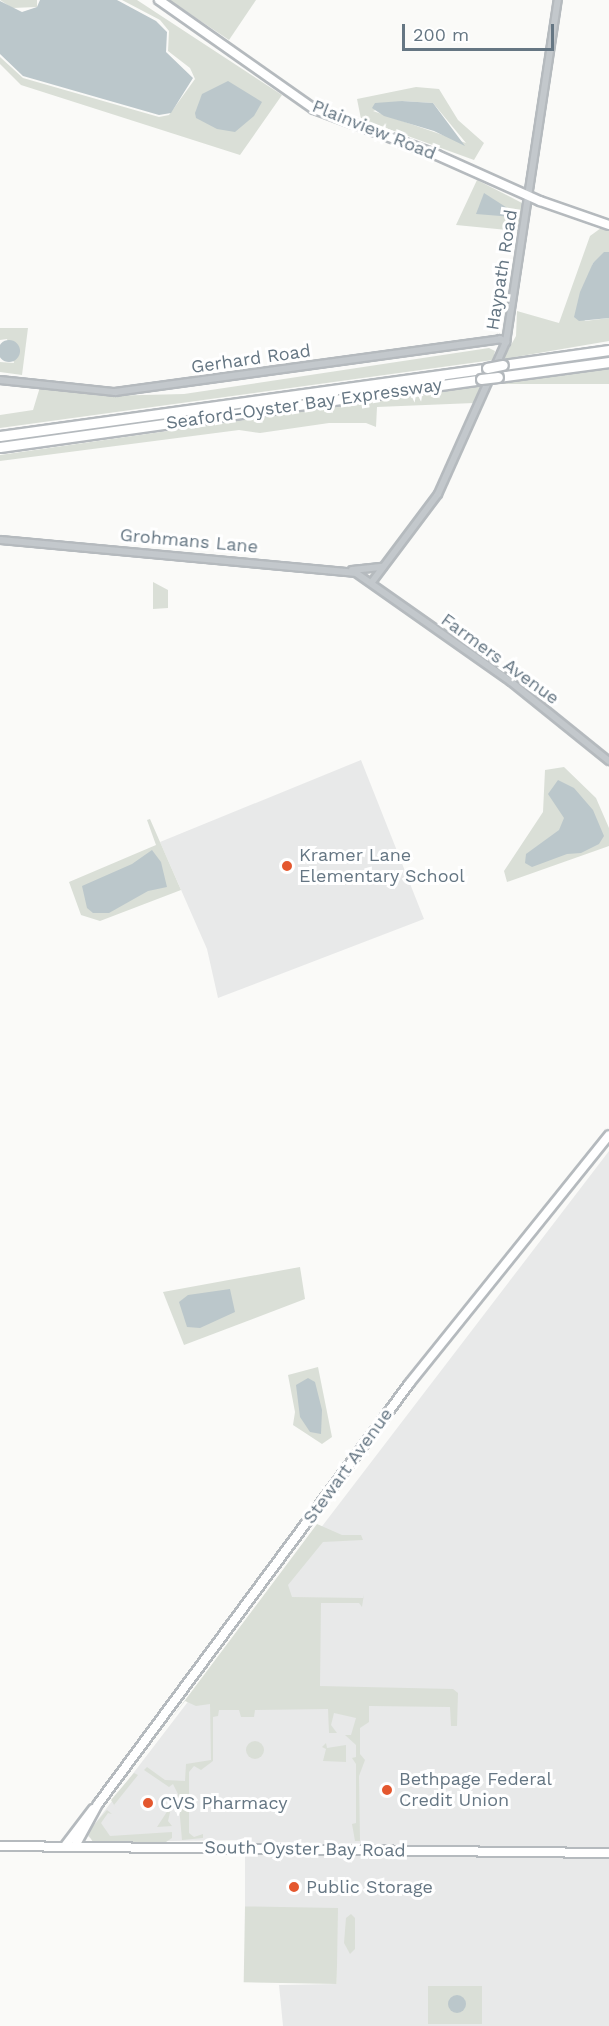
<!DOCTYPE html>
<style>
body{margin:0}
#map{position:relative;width:609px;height:2026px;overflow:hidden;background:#fafaf8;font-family:"Work Sans",sans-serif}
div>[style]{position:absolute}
.built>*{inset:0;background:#e8e9e9}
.green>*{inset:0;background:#dadfd7;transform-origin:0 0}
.round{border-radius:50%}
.water>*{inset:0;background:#bbc7cb}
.roads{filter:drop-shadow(2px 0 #b5babe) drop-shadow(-2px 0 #b5babe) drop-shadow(0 2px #b5babe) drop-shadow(0 -2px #b5babe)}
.minor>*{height:6px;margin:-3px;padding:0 3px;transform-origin:3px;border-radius:3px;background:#c3c8cc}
.major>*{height:8px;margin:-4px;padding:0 4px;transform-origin:4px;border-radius:4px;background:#fff}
.highway>*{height:9px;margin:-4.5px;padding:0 4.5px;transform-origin:4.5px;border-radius:4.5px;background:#fff}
.bridges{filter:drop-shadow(2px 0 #b4b9bd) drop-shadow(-2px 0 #b4b9bd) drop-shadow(0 2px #b4b9bd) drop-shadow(0 -2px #b4b9bd)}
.highway-bridge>*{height:9px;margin:-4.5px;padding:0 4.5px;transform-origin:4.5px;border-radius:4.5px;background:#fff}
.dots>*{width:16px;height:16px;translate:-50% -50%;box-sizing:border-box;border:3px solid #fff;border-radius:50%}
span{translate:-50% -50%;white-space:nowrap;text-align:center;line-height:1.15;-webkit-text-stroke:6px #fff;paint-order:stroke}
.street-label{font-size:18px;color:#657683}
.poi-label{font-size:18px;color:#657683}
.left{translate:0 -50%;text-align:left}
.scale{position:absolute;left:402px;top:24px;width:152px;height:27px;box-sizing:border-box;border:3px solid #657683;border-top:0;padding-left:8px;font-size:18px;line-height:21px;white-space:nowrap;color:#657683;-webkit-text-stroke:4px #fff;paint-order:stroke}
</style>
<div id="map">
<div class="built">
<i style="clip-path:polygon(361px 760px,424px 919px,218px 998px,207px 949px,160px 842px)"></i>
<i style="clip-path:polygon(609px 1151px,609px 2026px,283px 2026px,279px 1985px,337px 1984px,337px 1908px,245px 1909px,245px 1840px,96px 1842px,86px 1835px)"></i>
</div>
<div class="green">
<i style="clip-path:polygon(0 0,37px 0,37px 7px,12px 8px)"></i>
<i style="clip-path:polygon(122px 0,137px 0,282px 95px,240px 155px,21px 85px,0 64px,0 57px,23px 78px,159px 117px,169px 115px,195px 79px,190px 68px,168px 51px,169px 31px,160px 20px)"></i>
<i style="clip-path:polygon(169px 0,256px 0,229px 40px)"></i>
<i style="clip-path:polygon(evenodd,416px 87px,439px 89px,458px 120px,484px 143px,474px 160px,361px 119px,357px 99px,416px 87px,402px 101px,433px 103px,466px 143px,373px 111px,402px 101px)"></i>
<i style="clip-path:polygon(477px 180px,522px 203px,518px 231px,456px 225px)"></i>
<i style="clip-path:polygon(601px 228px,609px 228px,609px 252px,593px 263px,578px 309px,585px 321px,609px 318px,609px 341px,503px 359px,516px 336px,517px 311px,559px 323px,590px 236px)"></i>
<i style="clip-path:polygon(0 328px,28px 328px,22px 375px,0 372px,0 362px,14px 363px,7px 339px,0 340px)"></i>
<i style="clip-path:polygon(489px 348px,495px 351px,493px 360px,0 428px,0 415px,33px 410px,40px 387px,102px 396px,184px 394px)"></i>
<i style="left:609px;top:369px;width:15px;height:119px;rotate:90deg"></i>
<i style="clip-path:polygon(481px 386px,474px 403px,377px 407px,376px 427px,366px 423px,329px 423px,260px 433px,239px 430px,0 461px,0 455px)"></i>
<i style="clip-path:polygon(153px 582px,168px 590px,168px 608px,153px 609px)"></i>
<i style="clip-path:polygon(564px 767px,596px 798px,609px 828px,609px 846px,507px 882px,504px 871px,543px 812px,545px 770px)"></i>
<i style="clip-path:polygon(150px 819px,181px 890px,100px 921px,81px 915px,69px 882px,156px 845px,147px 820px)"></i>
<i style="clip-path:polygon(300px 1267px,305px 1299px,184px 1345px,163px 1292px)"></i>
<i style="clip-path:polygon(318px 1367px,332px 1437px,322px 1444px,293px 1425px,295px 1412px,288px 1375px)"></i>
<i style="clip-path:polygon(317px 1524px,342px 1535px,361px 1535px,363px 1540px,323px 1542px,288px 1585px,292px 1597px,363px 1598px,364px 1594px,362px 1607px,359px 1603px,321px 1603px,320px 1686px,453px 1689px,458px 1693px,457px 1726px,451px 1726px,450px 1707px,369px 1706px,369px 1722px,360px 1728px,360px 1754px,365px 1760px,359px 1776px,360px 1841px,355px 1841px,352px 1824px,356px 1823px,356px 1764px,352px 1758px,356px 1757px,356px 1745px,345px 1735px,351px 1735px,356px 1718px,334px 1713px,331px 1725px,337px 1733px,329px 1733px,328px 1709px,255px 1710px,254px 1717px,241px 1717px,239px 1710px,219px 1710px,218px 1716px,213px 1717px,213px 1761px,201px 1770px,194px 1766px,189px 1772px,189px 1833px,194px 1837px,203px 1834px,203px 1838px,182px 1840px,178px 1794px,173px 1784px,169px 1787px,144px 1770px,147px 1767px,165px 1780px,185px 1781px,186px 1764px,211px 1760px,210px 1704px,196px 1706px,185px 1701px,168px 1723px)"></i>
<i class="round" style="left:246px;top:1741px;width:18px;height:18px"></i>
<i style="clip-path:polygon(326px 1743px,327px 1748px,346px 1745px,346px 1762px,323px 1761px,326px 1749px,322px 1747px)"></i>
<i style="clip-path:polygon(134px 1773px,138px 1775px,114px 1805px,116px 1808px,111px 1800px)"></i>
<i style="clip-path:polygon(172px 1804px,168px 1821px,172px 1826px,157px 1827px)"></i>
<i style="clip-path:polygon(107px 1810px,112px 1814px,108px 1813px,101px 1823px,110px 1836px,172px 1832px,172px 1838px,166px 1842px,93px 1842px,87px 1833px)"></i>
<i style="left:338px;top:1908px;width:76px;height:93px;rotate:91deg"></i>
<i style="clip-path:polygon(351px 1914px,355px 1918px,355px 1949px,350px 1954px,344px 1943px,346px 1918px)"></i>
<i style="left:428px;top:1986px;width:54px;height:38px"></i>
</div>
<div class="water">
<i style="clip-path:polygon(40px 0,117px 0,156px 21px,167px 32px,166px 52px,193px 78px,171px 113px,159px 115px,23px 76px,0 54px,0 1px,22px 12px,37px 7px)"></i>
<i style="clip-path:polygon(228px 81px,262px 102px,254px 116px,235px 132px,217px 129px,196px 118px,195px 113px,202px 94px)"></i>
<i style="clip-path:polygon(402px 101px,433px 103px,465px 146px,434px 131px,384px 116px,372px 108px,375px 103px)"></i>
<i style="clip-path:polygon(484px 193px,512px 211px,512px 217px,476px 214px)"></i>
<i style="clip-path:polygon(604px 252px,609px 252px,609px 318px,579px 321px,574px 317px,580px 292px,593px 263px)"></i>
<i class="round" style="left:-2px;top:340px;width:22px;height:22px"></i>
<i style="clip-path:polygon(558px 780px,574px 788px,593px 810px,604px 836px,599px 844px,581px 853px,567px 854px,532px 867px,525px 863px,526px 854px,559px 830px,564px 818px,548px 794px)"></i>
<i style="clip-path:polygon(152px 850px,161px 862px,167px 887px,148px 891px,109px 913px,93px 913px,87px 908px,82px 886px,132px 864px)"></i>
<i style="clip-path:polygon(230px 1289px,235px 1312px,200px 1328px,187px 1327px,179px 1302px,188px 1295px)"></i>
<i style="clip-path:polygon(308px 1378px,315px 1382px,322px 1410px,321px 1434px,310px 1432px,300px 1417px,296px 1385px)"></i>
<i class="round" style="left:448px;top:1995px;width:18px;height:18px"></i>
</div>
<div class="roads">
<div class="minor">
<i style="left:0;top:380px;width:116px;rotate:6deg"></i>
<i style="left:115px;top:392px;width:389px;rotate:-7.8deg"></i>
<i style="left:500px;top:339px;width:7px;rotate:27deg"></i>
<i style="left:0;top:540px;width:358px;rotate:5.3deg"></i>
<i style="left:356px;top:573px;width:189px;rotate:35.1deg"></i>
<i style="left:511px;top:682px;width:126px;rotate:38.9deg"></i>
<i style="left:352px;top:570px;width:31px;rotate:-6deg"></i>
<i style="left:372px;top:582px;width:110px;rotate:-53.1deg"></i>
<i style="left:438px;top:494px;width:167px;rotate:-65.9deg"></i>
<i style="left:506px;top:342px;width:346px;rotate:-81.4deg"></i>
</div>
<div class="major">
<i style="left:159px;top:0;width:189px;rotate:35.1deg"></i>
<i style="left:314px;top:109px;width:131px;rotate:20.5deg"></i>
<i style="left:437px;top:155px;width:113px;rotate:24.1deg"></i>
<i style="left:540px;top:201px;width:73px;rotate:19.2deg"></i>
<i style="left:0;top:1846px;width:609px;rotate:0.66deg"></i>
<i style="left:65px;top:1846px;width:46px;rotate:-52.9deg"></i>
<i style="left:75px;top:1846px;width:48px;rotate:-61.3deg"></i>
<i style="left:98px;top:1804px;width:523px;rotate:-53.48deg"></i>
<i style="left:409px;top:1384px;width:319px;rotate:-51.2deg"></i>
</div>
<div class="highway">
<i style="left:503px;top:365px;width:107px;rotate:-8.1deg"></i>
<i style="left:498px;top:377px;width:112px;rotate:-7.7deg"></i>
<i style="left:0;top:436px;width:492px;rotate:-7.9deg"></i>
<i style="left:0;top:447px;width:486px;rotate:-8deg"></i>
</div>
</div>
<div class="bridges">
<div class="highway-bridge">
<i style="left:487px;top:368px;width:16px;rotate:-11deg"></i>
<i style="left:481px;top:379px;width:17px;rotate:-7deg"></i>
</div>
</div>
<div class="dots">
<i style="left:287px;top:866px;background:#e4572e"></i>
<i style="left:387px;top:1790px;background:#e4572e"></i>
<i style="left:148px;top:1803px;background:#e4572e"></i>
<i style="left:294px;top:1887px;background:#e4572e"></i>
</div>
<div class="street-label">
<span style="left:374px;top:130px;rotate:22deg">Plainview Road</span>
<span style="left:502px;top:270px;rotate:-81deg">Haypath Road</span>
<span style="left:251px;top:359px;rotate:-8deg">Gerhard Road</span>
<span style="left:304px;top:404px;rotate:-8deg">Seaford-Oyster Bay Expressway</span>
<span style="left:189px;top:541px;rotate:5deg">Grohmans Lane</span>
<span style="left:500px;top:659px;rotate:36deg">Farmers Avenue</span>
<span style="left:348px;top:1466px;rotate:-54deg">Stewart Avenue</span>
<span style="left:305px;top:1849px;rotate:1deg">South Oyster Bay Road</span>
</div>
<div class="poi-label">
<span class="left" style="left:299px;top:866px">Kramer Lane<br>Elementary School</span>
<span class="left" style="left:399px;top:1790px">Bethpage Federal<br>Credit Union</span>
<span class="left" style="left:160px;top:1803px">CVS Pharmacy</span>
<span class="left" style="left:306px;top:1887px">Public Storage</span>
</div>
<div class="scale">200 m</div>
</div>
